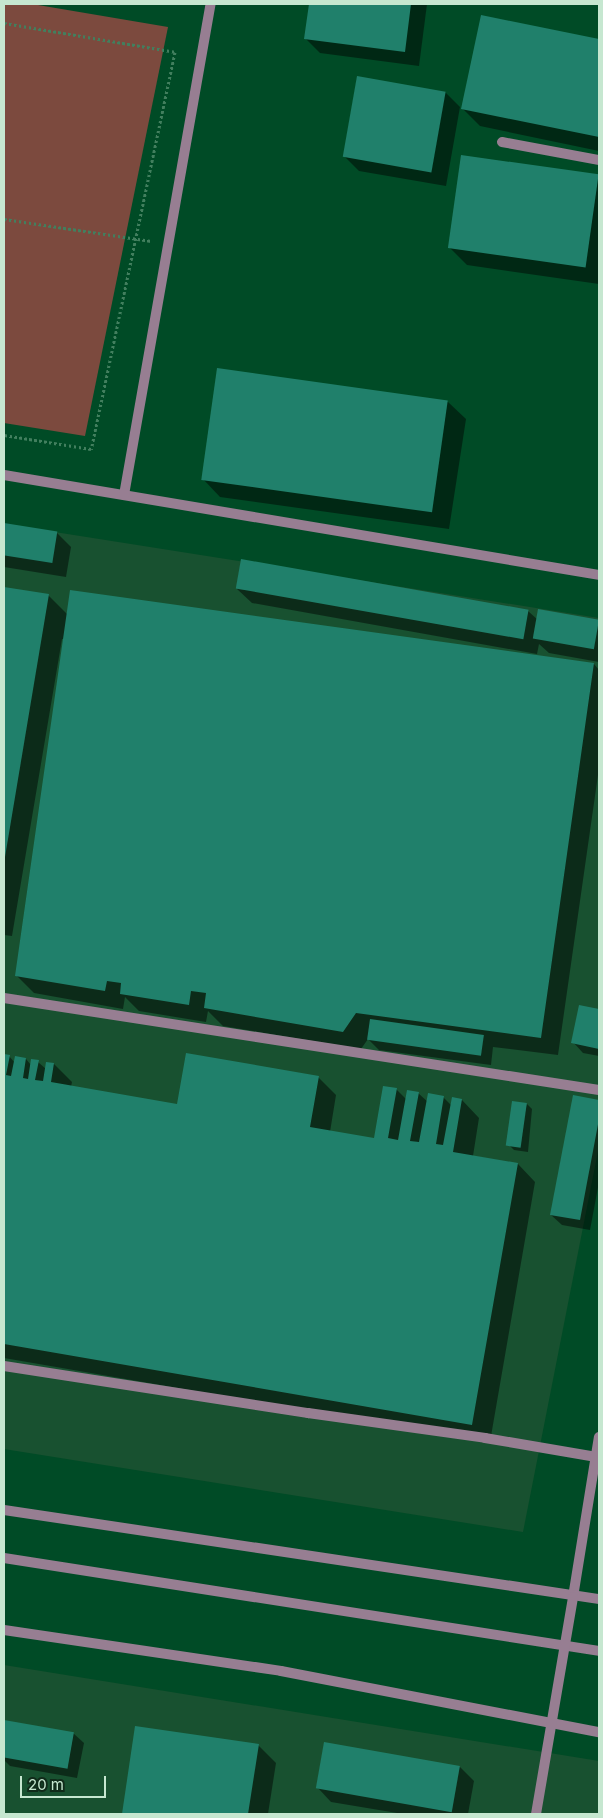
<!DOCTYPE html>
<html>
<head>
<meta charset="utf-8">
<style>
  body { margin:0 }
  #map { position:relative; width:603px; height:1818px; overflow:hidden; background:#004b26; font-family:Inter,sans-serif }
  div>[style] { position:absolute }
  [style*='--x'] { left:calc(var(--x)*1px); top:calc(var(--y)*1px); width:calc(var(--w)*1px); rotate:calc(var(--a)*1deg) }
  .built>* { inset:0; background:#185130 }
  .green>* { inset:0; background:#7c4a3e }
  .shadow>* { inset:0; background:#0007 }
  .building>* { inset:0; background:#20806b; transform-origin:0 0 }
  .path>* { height:3px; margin-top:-1.5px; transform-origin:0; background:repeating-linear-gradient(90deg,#427f5e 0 2.5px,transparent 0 5px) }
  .service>* { height:10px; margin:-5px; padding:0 5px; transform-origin:5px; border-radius:5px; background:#977e92 }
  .minor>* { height:10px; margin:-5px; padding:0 5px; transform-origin:5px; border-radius:5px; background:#977e92 }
  .tertiary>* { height:10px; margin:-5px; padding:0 5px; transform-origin:5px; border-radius:5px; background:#977e92 }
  span { translate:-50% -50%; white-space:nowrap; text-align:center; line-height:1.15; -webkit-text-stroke:5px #102b1a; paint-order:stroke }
  .frame { position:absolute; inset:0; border:5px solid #c6e7d0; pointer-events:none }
  .scale { position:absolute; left:20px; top:1776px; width:86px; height:22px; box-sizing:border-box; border:2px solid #c6e7d0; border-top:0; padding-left:6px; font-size:15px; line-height:18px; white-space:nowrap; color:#c6e7d0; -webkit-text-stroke:4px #102b1a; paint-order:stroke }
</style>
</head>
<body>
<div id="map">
  <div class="built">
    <i style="clip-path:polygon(4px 524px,599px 618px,599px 1146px,523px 1532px,4px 1449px)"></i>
    <i style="clip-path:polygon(4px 1665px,599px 1761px,599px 1814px,4px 1814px)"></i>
  </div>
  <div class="green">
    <i style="clip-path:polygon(4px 4px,32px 4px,168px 27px,85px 436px,4px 423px)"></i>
  </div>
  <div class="shadow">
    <i style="clip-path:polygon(310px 4px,427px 4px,419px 66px,320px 53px,306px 39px)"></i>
    <i style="clip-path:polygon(482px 16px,599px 40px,599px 151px,480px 126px,463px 109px)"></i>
    <i style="clip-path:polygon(445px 92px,460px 107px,446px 186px,359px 171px,344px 156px)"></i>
    <i style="clip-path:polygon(462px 157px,599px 176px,599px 284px,467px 265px,449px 247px)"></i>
    <i style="clip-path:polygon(448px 402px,466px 419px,449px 529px,220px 497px,203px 479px)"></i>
    <i style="clip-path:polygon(4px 524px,56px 532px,71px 547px,66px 577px,4px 567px)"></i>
    <i style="clip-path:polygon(4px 588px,48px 595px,68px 615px,594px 664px,599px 670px,599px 768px,558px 1055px,493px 1047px,491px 1065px,379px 1050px,368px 1039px,361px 1049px,223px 1026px,208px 1011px,206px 1022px,139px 1011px,125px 997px,123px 1009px,34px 993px,17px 976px,64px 639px,62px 639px,12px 936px,4px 935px)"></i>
    <i style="clip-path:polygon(237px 589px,528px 611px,538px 620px,539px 610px,599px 621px,599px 662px,549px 653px,539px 644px,537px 654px,252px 603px)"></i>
    <i style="clip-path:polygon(580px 1006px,599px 1010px,599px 1056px,583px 1053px,573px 1042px)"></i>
    <i style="clip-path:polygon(4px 1056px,9px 1056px,15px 1063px,26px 1059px,31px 1065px,38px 1062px,46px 1069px,54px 1064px,72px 1082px,71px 1087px,178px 1105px,318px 1077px,336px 1095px,330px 1132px,375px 1139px,396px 1089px,407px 1100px,418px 1093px,428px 1102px,443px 1097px,452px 1106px,462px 1100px,479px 1118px,473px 1156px,518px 1164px,535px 1182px,490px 1442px,4px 1358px)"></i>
    <i style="clip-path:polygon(574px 1096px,599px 1101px,599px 1182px,590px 1230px,562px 1225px,551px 1215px)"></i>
    <i style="clip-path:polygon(527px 1104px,532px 1109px,528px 1152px,514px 1150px,509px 1145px)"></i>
    <i style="clip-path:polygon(5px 1721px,73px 1733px,84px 1743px,77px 1778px,10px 1766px,4px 1760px)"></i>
    <i style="clip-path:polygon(136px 1727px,258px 1745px,276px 1763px,268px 1814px,123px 1814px)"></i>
    <i style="clip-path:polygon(459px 1766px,474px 1781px,468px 1814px,403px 1814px,331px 1802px,317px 1787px)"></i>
  </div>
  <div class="building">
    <i style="clip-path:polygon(309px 4px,411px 4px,405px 52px,304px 39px)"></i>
    <i style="clip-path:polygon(481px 15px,599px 39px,599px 137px,461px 109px)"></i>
    <i style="left:357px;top:76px;width:90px;height:82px;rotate:10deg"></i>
    <i style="left:461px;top:155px;width:139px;height:94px;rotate:8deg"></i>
    <i style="left:217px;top:368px;width:233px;height:113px;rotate:8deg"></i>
    <i style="left:4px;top:523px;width:54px;height:32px;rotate:9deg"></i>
    <i style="left:241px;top:559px;width:292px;height:30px;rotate:10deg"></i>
    <i style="clip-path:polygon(4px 587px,49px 594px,5px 857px,4px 857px)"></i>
    <i style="clip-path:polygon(70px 590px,594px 663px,541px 1038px,356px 1013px,343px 1032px,204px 1008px,206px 993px,191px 991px,189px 1005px,120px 994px,121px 983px,107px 981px,105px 991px,15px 976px)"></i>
    <i style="left:538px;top:609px;width:62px;height:30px;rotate:10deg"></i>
    <i style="clip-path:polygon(579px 1005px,599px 1009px,599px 1049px,571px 1043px)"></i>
    <i style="left:370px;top:1019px;width:115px;height:21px;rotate:8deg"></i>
    <i style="clip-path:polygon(186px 1053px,319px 1076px,310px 1127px,374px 1138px,383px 1086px,397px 1088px,388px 1138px,398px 1140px,407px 1090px,419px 1092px,410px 1141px,419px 1142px,428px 1093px,444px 1096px,436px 1144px,443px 1145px,452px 1097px,462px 1099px,453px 1152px,518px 1163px,472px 1425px,4px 1344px,4px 1054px,10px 1055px,6px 1075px,11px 1076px,15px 1056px,26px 1058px,23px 1078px,28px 1079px,31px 1059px,39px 1060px,35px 1080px,43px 1081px,46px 1062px,54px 1063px,51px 1082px,177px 1104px)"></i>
    <i style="clip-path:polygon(573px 1095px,599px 1100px,599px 1119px,580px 1220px,550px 1215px)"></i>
    <i style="left:512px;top:1101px;width:15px;height:45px;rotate:8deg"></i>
    <i style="left:4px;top:1720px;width:71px;height:37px;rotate:10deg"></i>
    <i style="clip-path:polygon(135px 1726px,259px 1744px,248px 1814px,122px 1814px)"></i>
    <i style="left:324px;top:1742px;width:138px;height:47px;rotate:10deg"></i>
  </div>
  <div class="path">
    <i style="--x:4;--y:23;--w:173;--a:9.6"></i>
    <i style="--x:175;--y:52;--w:406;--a:101.9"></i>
    <i style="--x:91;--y:449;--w:88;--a:-170.9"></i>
    <i style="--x:4;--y:219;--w:149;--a:8.5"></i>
  </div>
  <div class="service">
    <i style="--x:4;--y:475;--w:603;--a:9.54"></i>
    <i style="--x:124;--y:495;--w:499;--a:-80"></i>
    <i style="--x:4;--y:998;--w:602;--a:8.79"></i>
    <i style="--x:4;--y:1366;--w:308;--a:8.8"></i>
    <i style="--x:308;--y:1413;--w:179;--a:8"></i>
    <i style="--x:485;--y:1438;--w:113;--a:9.7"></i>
    <i style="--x:573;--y:1597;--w:162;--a:-80.8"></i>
    <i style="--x:4;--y:1630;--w:280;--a:8.4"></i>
    <i style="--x:281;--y:1671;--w:324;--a:10.9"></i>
  </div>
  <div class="minor">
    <i style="--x:502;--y:142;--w:99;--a:10.5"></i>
  </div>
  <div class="tertiary">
    <i style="--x:4;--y:1510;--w:602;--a:8.51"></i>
    <i style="--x:4;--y:1558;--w:602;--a:8.88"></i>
    <i style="--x:536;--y:1814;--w:220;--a:-80.3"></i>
  </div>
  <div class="frame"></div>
  <div class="scale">20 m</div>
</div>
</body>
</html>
